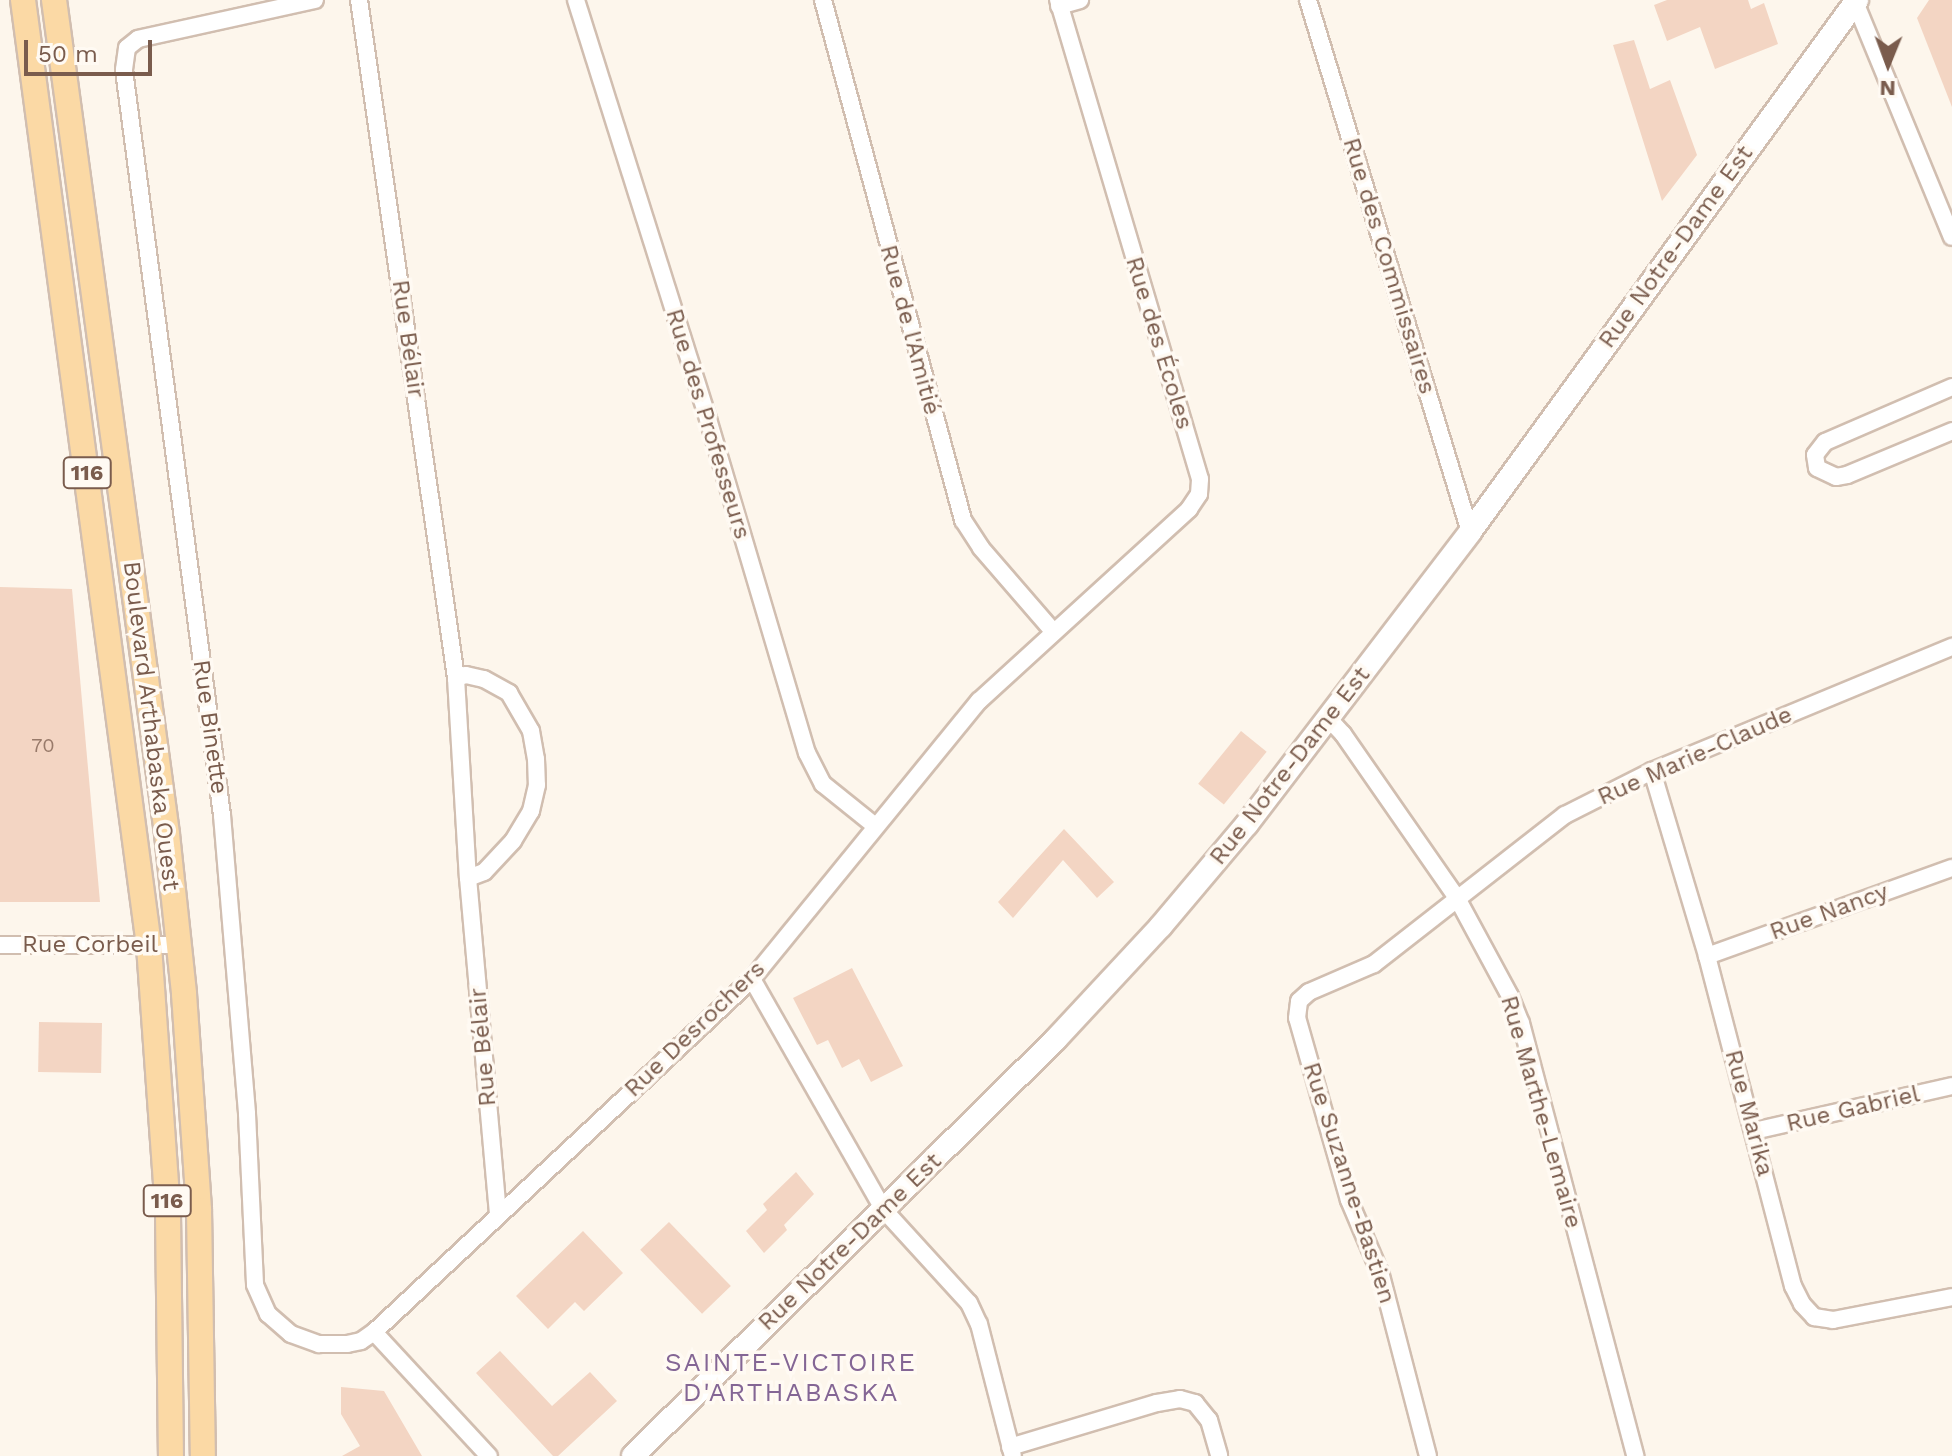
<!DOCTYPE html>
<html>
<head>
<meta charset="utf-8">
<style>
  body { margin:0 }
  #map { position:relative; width:1952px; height:1456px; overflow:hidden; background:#fdf6ec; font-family:"Work Sans",sans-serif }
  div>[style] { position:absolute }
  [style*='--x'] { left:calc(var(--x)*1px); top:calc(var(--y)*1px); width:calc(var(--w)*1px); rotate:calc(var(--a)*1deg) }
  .building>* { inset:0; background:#f3d5c3; transform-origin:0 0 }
  .roads { filter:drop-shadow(2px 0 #d1beb0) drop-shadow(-2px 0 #d1beb0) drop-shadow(0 2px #d1beb0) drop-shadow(0 -2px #d1beb0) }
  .street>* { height:16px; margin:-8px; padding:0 8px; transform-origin:8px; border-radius:8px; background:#fff }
  .secondary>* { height:22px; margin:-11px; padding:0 11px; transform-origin:11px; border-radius:11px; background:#fff }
  .primary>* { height:24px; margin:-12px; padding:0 12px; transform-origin:12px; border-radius:12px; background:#fbd9a5 }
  span { translate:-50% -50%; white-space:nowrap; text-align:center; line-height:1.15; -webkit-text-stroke:7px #fffaf3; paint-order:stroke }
  .number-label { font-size:20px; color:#987a6a }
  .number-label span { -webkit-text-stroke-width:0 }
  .shield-label span { padding:2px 6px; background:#fffaf3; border:2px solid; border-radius:6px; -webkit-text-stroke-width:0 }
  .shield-label { font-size:22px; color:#7a5c4d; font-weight:700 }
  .street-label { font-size:24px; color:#7a5c4d }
  .neighbourhood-label { font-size:26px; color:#846695; letter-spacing:2px }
  .north { position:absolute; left:1848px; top:24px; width:80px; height:80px; -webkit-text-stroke:6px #fffaf3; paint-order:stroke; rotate:181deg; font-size:22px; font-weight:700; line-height:32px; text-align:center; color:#7a5c4d }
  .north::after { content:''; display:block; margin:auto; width:28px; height:36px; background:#7a5c4d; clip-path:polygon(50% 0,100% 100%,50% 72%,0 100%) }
  .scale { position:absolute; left:24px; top:40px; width:128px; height:36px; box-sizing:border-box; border:4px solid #7a5c4d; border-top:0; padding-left:10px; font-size:24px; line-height:28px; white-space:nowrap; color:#7a5c4d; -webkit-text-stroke:6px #fffaf3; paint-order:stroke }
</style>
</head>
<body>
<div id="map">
  <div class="building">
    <i style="clip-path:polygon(1667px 0,1748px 0,1751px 9px,1764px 3px,1778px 44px,1715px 69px,1700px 27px,1667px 41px,1654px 5px)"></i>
    <i style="clip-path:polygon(1929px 0,1952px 0,1952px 107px,1917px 18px)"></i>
    <i style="clip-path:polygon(1634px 40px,1650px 89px,1670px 80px,1697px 155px,1662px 201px,1613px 45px)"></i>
    <i style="clip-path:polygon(0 587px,72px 589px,100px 902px,0 902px)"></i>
    <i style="left:1241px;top:731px;width:33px;height:68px;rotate:39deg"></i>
    <i style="clip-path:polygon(1064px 829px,1114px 882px,1097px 898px,1063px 860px,1013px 918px,998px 902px)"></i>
    <i style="clip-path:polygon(852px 968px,903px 1066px,871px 1082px,859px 1059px,842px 1068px,828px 1040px,817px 1045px,793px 998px)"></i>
    <i style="left:39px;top:1022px;width:63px;height:50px;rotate:1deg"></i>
    <i style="clip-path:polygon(796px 1172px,814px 1194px,784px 1225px,787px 1230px,764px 1253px,746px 1231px,767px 1210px,763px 1204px)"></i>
    <i style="left:669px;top:1222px;width:89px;height:40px;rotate:46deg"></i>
    <i style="clip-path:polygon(583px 1231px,623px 1273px,584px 1311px,575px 1302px,548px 1329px,516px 1296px)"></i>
    <i style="clip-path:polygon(500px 1351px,552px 1406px,590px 1372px,617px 1401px,558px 1456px,553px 1456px,476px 1373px)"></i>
    <i style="clip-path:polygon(341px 1387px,384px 1391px,422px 1456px,342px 1456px,360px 1446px,341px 1414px)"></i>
  </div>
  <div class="roads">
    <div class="street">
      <i style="--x:315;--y:0;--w:181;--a:167.6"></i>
      <i style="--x:138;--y:39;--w:14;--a:141"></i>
      <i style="--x:127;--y:48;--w:22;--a:98"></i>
      <i style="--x:124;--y:70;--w:751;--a:82.51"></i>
      <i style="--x:222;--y:815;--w:300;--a:85.2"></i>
      <i style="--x:247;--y:1114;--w:171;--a:87.3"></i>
      <i style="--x:255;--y:1285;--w:32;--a:66"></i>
      <i style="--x:268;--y:1314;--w:30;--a:41"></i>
      <i style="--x:291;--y:1334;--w:30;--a:20"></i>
      <i style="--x:319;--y:1344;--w:28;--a:0"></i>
      <i style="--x:347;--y:1344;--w:14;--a:-12"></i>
      <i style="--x:361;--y:1341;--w:16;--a:-35"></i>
      <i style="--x:374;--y:1332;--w:517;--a:-43.04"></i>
      <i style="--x:752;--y:979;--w:359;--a:-50.8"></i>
      <i style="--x:979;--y:701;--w:285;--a:-42.4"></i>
      <i style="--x:1189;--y:509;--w:18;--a:-56"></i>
      <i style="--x:1199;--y:494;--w:15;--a:-86"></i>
      <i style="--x:1200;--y:479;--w:500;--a:-106.5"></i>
      <i style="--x:359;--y:0;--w:685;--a:81.86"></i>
      <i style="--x:456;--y:678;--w:200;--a:86.6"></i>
      <i style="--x:468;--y:878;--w:339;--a:84.9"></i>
      <i style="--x:576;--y:0;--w:439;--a:72.5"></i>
      <i style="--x:708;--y:419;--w:348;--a:73.5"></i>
      <i style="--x:807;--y:753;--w:35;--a:63"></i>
      <i style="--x:823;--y:784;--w:65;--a:38.8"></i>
      <i style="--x:823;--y:0;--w:539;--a:74.93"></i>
      <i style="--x:963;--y:520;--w:33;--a:57"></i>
      <i style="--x:981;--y:548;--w:110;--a:49.1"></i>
      <i style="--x:1308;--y:0;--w:556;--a:73.06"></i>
      <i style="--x:1855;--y:2;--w:254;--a:67.6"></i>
      <i style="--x:1059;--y:6;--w:22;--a:-16"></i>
      <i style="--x:1952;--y:387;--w:138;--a:156.6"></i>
      <i style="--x:1825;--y:442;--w:16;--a:128"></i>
      <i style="--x:1815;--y:455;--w:13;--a:81"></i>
      <i style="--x:1817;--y:468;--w:21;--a:25"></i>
      <i style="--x:1836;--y:477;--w:11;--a:-10"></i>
      <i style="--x:1847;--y:475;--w:114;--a:-22.7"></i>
      <i style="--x:456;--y:678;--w:10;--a:-17"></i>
      <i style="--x:466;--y:675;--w:18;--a:13"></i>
      <i style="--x:484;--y:679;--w:29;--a:29"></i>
      <i style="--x:509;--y:693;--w:44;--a:59.9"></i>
      <i style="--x:531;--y:731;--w:28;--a:80"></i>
      <i style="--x:536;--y:759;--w:26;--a:88"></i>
      <i style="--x:537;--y:785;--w:27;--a:103"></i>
      <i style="--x:531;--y:811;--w:35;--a:121"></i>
      <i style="--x:513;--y:841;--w:42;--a:133.1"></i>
      <i style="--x:484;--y:872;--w:17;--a:159"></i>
      <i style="--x:1329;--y:719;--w:21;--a:47"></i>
      <i style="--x:1343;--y:734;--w:200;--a:55.2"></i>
      <i style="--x:1457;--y:898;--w:111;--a:61.6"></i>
      <i style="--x:1510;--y:996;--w:29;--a:68"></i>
      <i style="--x:1521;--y:1023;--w:448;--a:75.2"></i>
      <i style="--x:1652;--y:771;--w:193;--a:73.4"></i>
      <i style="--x:1707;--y:956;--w:341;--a:75.4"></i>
      <i style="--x:1793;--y:1286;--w:20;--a:63"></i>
      <i style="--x:1802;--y:1304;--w:18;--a:47"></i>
      <i style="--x:1814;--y:1317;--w:19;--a:9"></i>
      <i style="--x:1833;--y:1320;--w:121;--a:-10.9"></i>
      <i style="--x:0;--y:945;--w:179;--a:0"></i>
      <i style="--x:1707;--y:956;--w:260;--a:-19.8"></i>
      <i style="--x:752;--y:979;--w:266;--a:60.3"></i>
      <i style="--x:884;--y:1210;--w:126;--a:47.6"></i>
      <i style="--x:969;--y:1303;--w:23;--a:65"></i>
      <i style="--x:979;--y:1324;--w:136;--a:75.6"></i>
      <i style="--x:1754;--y:1131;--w:203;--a:-12.8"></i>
      <i style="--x:374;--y:1332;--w:169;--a:47.2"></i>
      <i style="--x:1010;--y:1447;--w:153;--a:-16.7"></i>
      <i style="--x:1157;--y:1403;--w:23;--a:-10"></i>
      <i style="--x:1180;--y:1399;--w:16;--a:15"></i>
      <i style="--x:1195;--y:1403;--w:22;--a:51"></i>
      <i style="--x:1209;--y:1420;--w:37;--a:74"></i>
      <i style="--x:1428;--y:1456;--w:187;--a:-104.6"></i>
      <i style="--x:1381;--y:1275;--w:82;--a:-113.1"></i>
      <i style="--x:1349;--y:1200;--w:189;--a:-105.9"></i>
      <i style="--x:1297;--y:1018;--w:17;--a:-83"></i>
      <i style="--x:1299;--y:1001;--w:13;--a:-42"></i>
      <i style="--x:1309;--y:992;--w:71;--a:-23.3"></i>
      <i style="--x:1374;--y:964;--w:242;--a:-38"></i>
      <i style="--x:1565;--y:815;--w:97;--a:-26.8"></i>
      <i style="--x:1652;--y:771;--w:325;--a:-22.5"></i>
    </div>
    <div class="secondary">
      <i style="--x:633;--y:1456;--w:594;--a:-44.59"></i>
      <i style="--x:1056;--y:1039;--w:154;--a:-47.1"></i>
      <i style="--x:1161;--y:926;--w:133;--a:-49.9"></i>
      <i style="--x:1247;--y:824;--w:367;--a:-52.6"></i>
      <i style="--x:1470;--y:532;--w:658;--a:-53.97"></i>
    </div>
    <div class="primary">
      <i style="--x:23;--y:0;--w:954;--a:82.41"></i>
      <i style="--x:149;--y:946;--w:269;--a:85.9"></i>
      <i style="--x:168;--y:1214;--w:242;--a:89.3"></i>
      <i style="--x:54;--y:0;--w:842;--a:82.28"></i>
      <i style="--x:167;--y:834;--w:161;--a:83.9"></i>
      <i style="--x:184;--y:994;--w:217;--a:86"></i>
      <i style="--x:199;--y:1210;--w:246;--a:89.1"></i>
    </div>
  </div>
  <div class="number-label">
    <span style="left:43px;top:745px">70</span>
  </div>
  <div class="shield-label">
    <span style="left:87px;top:473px">116</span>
    <span style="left:167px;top:1201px">116</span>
  </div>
  <div class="street-label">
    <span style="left:1676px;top:247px;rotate:-54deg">Rue Notre-Dame Est</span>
    <span style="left:1389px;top:266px;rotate:73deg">Rue des Commissaires</span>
    <span style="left:910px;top:330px;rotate:75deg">Rue de l'Amitié</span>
    <span style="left:408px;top:339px;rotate:82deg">Rue Bélair</span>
    <span style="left:1159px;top:343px;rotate:73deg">Rue des Écoles</span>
    <span style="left:708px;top:424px;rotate:73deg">Rue des Professeurs</span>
    <span style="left:151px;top:726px;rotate:83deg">Boulevard Arthabaska Ouest</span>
    <span style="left:210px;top:727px;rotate:82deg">Rue Binette</span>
    <span style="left:1695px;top:756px;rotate:-24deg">Rue Marie-Claude</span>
    <span style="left:1290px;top:766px;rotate:-52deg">Rue Notre-Dame Est</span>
    <span style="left:1829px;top:912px;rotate:-20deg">Rue Nancy</span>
    <span style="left:90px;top:945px">Rue Corbeil</span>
    <span style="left:695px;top:1029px;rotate:-44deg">Rue Desrochers</span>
    <span style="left:483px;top:1047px;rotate:-95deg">Rue Bélair</span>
    <span style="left:1853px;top:1109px;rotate:-13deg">Rue Gabriel</span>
    <span style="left:1541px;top:1112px;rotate:74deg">Rue Marthe-Lemaire</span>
    <span style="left:1749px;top:1113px;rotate:75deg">Rue Marika</span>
    <span style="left:1349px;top:1183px;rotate:72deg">Rue Suzanne-Bastien</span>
    <span style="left:850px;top:1242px;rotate:-44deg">Rue Notre-Dame Est</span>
  </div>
  <div class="neighbourhood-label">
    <span style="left:791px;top:1378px">SAINTE-VICTOIRE<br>D'ARTHABASKA</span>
  </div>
  <div class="north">N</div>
  <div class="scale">50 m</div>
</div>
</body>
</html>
